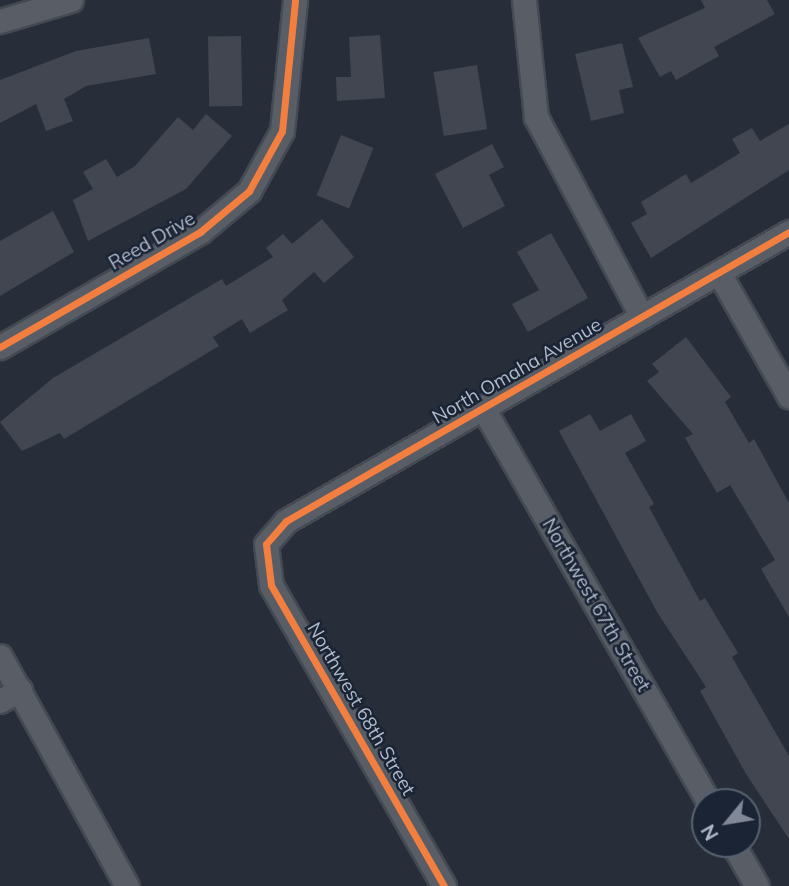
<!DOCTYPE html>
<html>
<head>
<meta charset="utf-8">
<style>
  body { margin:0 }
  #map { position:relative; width:789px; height:886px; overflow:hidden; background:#282e39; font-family:Mulish,sans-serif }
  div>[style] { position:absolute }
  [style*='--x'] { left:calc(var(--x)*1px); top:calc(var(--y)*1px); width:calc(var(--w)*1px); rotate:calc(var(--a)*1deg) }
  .building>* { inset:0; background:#414650; transform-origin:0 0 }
  .roads { filter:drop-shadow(2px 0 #444952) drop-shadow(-2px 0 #444952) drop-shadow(0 2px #444952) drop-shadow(0 -2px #444952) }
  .minor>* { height:23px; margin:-11.5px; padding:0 11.5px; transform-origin:11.5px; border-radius:11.5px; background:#585d66 }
  .cycleway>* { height:7px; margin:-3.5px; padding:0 3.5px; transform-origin:3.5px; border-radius:3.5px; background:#f27e40 }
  span { translate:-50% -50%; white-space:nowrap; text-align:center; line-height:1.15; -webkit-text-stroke:5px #1a2434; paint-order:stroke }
  .street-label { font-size:19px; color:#b1bacb }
  .north { position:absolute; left:691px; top:788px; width:70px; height:70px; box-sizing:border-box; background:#1a2434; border:2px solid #566070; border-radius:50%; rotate:240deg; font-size:19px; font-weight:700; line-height:28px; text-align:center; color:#b1bacb }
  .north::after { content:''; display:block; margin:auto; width:24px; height:32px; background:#818998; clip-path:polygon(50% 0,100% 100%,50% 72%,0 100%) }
</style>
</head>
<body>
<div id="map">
  <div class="building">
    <i style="clip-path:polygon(701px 0,767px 0,775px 14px,714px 47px,719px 56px,676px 80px,671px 71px,660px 77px,638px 38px,705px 8px)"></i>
    <i style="clip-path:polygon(380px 35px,385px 98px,337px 101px,336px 77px,351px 77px,349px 37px)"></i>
    <i style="left:241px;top:36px;width:70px;height:33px;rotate:89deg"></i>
    <i style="clip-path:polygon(149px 38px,156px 74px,86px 86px,64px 99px,73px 121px,46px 131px,36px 104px,0 123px,0 80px,76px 51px)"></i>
    <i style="clip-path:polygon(622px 43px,633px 87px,619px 90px,624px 113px,591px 121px,575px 54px)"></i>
    <i style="left:477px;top:65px;width:65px;height:44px;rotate:81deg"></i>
    <i style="clip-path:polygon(206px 114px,232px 136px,186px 189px,88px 241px,73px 200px,93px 189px,83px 172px,106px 159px,117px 177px,135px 166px,178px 117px,193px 130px)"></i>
    <i style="clip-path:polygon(789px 124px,789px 170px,651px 258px,631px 223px,647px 214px,641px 202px,686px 174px,691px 183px,740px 153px,732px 139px,752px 128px,760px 141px)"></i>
    <i style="left:341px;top:135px;width:35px;height:65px;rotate:22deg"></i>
    <i style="clip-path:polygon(492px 144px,504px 167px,489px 175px,505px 206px,463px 228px,435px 174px)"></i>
    <i style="clip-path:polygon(53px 211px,74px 252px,0 296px,0 241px)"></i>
    <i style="clip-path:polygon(322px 219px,354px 257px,324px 283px,314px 272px,282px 300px,288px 310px,250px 333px,242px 319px,213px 337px,219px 346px,64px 439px,60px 433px,22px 451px,0 422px,53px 378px,222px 279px,226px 286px,273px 257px,266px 248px,283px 234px,292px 244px)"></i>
    <i style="clip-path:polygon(551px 233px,588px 298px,528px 332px,512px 304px,539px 290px,517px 252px)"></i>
    <i style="clip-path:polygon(686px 337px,731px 397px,725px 402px,749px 443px,754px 439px,789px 503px,789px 617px,761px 569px,775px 560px,730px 485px,717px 493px,685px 438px,693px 434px,647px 381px,659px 372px,652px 364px)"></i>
    <i style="clip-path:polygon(590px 414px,600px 431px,631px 414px,646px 441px,625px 453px,654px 504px,649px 507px,700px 601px,705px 598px,738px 653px,732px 657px,789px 756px,789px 839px,746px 774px,700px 691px,706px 687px,657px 612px,559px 431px)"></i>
  </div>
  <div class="roads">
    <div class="minor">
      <i style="--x:524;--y:1;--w:117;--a:84.1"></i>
      <i style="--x:536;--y:117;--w:226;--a:62.1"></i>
      <i style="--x:0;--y:21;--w:74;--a:-16.5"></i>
      <i style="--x:719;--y:273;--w:142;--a:60.4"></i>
      <i style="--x:0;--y:347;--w:231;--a:-29.9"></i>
      <i style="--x:200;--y:232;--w:64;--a:-39.9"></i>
      <i style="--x:249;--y:191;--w:68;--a:-61.2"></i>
      <i style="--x:282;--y:131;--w:132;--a:-84.3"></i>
      <i style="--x:483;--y:408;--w:454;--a:60.2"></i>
      <i style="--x:0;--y:656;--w:263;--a:61.1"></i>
      <i style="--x:0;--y:701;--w:23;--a:-29"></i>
      <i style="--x:733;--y:844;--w:48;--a:60.3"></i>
      <i style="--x:444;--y:886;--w:347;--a:-119.9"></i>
      <i style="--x:271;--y:585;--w:41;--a:-97"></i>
      <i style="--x:266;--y:544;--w:30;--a:-49"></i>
      <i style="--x:286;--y:521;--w:580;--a:-29.88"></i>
    </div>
  </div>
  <div class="cycleway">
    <i style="--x:0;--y:347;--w:231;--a:-29.9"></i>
    <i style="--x:200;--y:232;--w:64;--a:-39.9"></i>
    <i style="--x:249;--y:191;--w:68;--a:-61.2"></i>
    <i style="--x:282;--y:131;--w:132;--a:-84.3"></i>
    <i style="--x:444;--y:886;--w:347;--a:-119.9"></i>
    <i style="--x:271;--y:585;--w:41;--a:-97"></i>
    <i style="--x:266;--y:544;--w:30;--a:-49"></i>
    <i style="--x:286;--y:521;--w:580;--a:-29.88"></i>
  </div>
  <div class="street-label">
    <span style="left:152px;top:241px;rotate:-30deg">Reed Drive</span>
    <span style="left:517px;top:371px;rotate:-30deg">North Omaha Avenue</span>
    <span style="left:596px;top:605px;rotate:60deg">Northwest 67th Street</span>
    <span style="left:361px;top:709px;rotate:60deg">Northwest 68th Street</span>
  </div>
  <div class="north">N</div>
</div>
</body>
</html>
